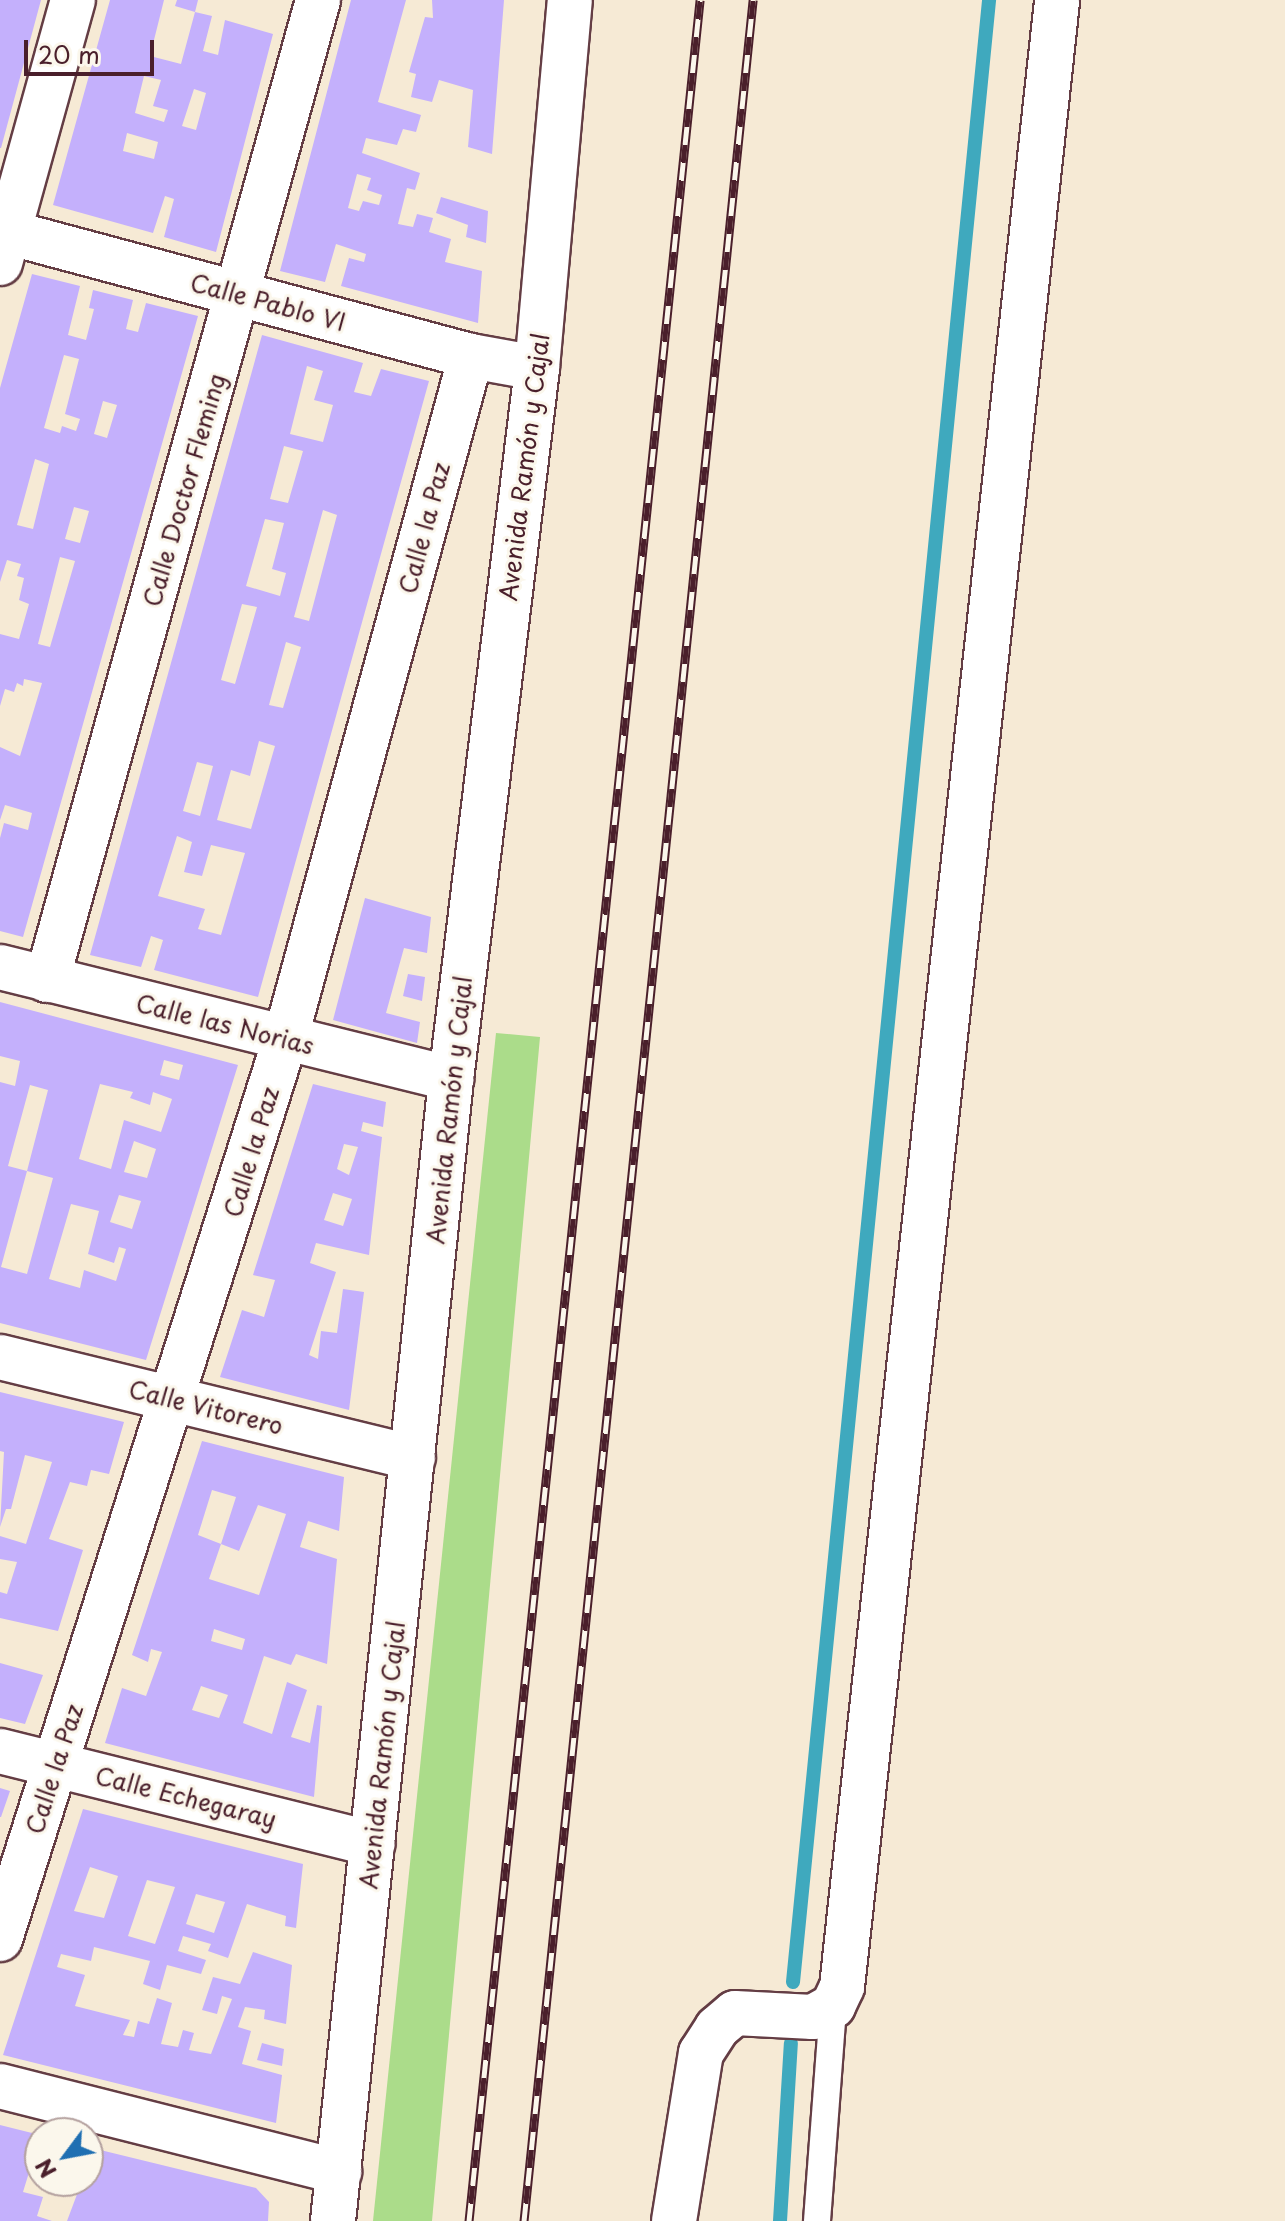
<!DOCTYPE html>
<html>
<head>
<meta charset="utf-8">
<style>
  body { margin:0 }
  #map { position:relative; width:1285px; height:2221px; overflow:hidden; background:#f6ead5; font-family:"Playpen Sans",sans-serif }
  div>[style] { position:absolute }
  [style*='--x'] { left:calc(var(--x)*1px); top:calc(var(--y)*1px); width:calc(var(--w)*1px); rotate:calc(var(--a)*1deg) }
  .green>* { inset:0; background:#abdc8a }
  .stream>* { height:14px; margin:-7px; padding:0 7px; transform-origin:7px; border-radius:7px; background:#3fa9be }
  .building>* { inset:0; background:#c4b0fc }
  .roads { filter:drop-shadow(2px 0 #643d44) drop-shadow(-2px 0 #643d44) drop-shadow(0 2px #643d44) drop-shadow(0 -2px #643d44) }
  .service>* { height:26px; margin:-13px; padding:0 13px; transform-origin:13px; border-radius:13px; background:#fff }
  .minor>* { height:44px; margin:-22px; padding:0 22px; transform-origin:22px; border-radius:22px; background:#fff }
  .rail>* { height:9px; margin-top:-4.5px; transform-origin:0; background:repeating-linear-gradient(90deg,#fbf7ec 0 18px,#4a1f2b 0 36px); box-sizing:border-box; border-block:2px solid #4a1f2b }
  span { translate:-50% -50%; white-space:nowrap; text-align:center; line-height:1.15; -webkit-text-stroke:6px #fbf7ec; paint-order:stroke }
  .street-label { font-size:24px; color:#4a1f2b }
  .north { position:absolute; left:24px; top:2117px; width:80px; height:80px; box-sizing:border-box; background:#fbf7ec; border:2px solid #b4a19f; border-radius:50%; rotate:238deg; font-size:22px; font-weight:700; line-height:32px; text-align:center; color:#4a1f2b }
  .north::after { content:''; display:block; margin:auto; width:28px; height:36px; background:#1f6fb2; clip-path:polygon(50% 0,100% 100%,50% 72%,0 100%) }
  .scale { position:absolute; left:24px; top:40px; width:130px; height:36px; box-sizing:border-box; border:4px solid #4a1f2b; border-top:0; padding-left:10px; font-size:24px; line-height:28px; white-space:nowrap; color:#4a1f2b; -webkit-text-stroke:6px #fbf7ec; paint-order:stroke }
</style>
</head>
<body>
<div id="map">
  <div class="green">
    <i style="clip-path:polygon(496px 1033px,540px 1037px,432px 2221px,373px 2221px)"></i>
  </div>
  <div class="stream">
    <i style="--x:793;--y:1982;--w:1992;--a:-84.35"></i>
    <i style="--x:780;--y:2221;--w:178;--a:-86.5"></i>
  </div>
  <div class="building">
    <i style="clip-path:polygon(0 0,41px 0,1px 148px,0 148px)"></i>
    <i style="clip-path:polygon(evenodd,110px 0,164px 0,150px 56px,181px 64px,195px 12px,212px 16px,203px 51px,218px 55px,225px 20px,273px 34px,216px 252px,164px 237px,174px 199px,165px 196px,153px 233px,53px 205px,110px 0,144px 76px,161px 80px,153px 106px,168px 110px,164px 122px,135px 113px,144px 76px,110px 0,194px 89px,206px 93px,196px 130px,182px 126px,194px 89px,110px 0,127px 133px,158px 142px,154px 159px,123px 151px,127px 133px)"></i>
    <i style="clip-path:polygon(177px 0,198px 0,195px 12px,175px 6px)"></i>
    <i style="clip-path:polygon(evenodd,351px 0,406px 0,378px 102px,421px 115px,416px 132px,403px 129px,397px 145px,366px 138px,362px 153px,420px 173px,415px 190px,407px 188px,398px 224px,413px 227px,417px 214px,433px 218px,429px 232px,451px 239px,445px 262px,482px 271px,478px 323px,341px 286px,349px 258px,364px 262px,366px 254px,336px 244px,325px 282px,280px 271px,351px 0,357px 174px,371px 178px,367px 190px,382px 195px,379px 205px,363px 201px,359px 211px,348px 208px,357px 174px)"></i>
    <i style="clip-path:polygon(432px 0,504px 0,492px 154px,468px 147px,473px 90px,439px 80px,432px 102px,411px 97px,416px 74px,409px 72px,425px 17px,433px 18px)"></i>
    <i style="clip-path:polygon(441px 197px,488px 211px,486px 243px,466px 237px,468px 225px,436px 213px)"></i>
    <i style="clip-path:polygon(evenodd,32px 274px,80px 286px,68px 335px,86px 340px,94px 309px,89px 308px,93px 290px,133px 300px,126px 329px,138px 332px,146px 303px,198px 316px,23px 937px,0 931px,0 838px,4px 823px,28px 830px,32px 813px,5px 805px,0 820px,0 747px,20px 756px,42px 683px,24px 679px,23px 686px,17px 683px,14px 692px,5px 689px,0 706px,0 634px,19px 639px,29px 604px,19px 600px,24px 578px,17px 576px,21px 564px,7px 560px,0 582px,0 388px,32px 274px,64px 355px,79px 359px,65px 414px,80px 419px,76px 431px,62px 426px,60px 433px,44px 428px,64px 355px,32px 274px,103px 401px,117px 405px,107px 438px,94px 434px,103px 401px,32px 274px,35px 459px,49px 464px,33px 529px,17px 525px,35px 459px,32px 274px,74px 507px,89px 511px,80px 543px,65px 539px,74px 507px,32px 274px,60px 557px,75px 561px,50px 647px,38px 644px,60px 557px)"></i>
    <i style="clip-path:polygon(evenodd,262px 335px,363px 363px,354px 392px,371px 396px,381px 369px,429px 381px,258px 997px,154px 970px,163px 940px,151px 936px,141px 967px,90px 955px,262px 335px,307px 366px,323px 371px,314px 400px,333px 405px,323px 442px,290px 434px,307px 366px,262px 335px,284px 446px,303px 451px,288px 503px,270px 499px,284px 446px,262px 335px,323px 510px,337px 515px,309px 621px,294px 617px,323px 510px,262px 335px,265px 519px,284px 523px,272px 569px,286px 573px,280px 596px,246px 586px,265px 519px,262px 335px,242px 604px,257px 607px,235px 684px,221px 680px,242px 604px,262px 335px,286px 642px,301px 647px,283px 708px,269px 705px,286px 642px,262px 335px,259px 741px,275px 746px,251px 829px,217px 820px,231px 770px,250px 776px,259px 741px,262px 335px,197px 762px,213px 766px,200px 816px,183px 811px,197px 762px,262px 335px,177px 836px,192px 842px,184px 872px,202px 876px,211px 845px,245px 853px,221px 935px,198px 929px,205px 909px,158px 896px,177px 836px)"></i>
    <i style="clip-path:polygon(365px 898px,431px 917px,427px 953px,404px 948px,386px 1013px,420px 1022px,417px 1043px,333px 1020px)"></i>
    <i style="clip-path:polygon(408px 974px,425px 977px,422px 1001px,403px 996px)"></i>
    <i style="clip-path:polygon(evenodd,0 1002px,238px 1065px,146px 1360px,0 1323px,0 1082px,15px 1086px,20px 1061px,0 1056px,0 1002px,164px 1060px,183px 1065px,179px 1080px,160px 1075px,164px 1060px,0 1002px,100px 1084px,133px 1092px,130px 1098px,150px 1105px,153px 1092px,172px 1099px,161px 1132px,124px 1120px,111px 1169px,79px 1159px,100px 1084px,0 1002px,30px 1085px,48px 1090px,27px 1171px,53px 1178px,27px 1274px,1px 1267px,27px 1171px,8px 1166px,30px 1085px,0 1002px,134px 1141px,156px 1149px,147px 1178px,124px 1172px,134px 1141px,0 1002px,119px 1195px,141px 1201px,132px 1229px,110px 1222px,119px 1195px,0 1002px,71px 1204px,99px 1211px,88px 1254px,114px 1263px,119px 1247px,126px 1249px,116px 1281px,84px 1270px,80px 1288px,49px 1279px,71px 1204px)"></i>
    <i style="clip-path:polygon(evenodd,313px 1084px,386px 1102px,383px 1127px,363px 1122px,361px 1131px,382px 1137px,369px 1255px,316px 1243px,310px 1263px,336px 1272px,309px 1355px,318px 1359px,321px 1331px,337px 1333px,343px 1289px,364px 1292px,349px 1410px,220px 1377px,242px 1310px,264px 1317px,275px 1280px,253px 1275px,313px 1084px,344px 1144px,358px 1147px,349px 1175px,337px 1169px,344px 1144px,313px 1084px,333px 1193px,352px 1199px,343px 1226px,324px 1220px,333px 1193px)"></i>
    <i style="clip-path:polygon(0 1392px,124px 1422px,109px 1474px,91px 1470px,87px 1486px,70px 1482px,49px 1539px,83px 1550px,58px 1631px,0 1618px,0 1592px,7px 1594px,17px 1562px,0 1559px,0 1536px,26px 1544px,52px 1462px,25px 1455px,11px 1509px,6px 1509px,0 1527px,4px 1452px,0 1451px)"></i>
    <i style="clip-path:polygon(evenodd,202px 1441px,344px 1477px,339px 1531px,308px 1521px,300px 1547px,337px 1559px,327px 1664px,296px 1654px,291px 1665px,264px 1656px,243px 1723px,272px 1734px,287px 1682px,307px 1690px,291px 1737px,310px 1743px,317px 1705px,322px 1706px,314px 1797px,105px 1743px,122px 1688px,146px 1696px,162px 1652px,151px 1649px,148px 1662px,132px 1655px,202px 1441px,212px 1490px,236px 1497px,221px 1544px,239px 1551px,258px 1505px,286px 1514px,259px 1595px,209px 1579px,221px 1544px,198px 1535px,212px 1490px,202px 1441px,214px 1629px,245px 1639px,242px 1650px,211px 1641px,214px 1629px,202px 1441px,201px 1686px,228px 1695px,219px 1718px,192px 1710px,201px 1686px)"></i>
    <i style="clip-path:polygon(0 1663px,43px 1675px,25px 1724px,0 1718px)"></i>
    <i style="clip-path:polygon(0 1788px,10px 1791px,1px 1817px,0 1817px)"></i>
    <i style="clip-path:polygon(evenodd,83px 1809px,303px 1864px,296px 1928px,285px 1926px,286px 1916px,247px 1904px,228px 1958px,208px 1951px,211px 1944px,183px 1936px,178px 1951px,206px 1960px,201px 1974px,167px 1965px,160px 1990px,143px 1984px,150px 1961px,94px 1947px,91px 1961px,61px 1954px,57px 1967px,85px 1975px,75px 2006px,130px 2020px,123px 2035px,134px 2037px,138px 2021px,149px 2024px,157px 1998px,172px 2003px,161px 2044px,178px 2047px,183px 2030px,194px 2033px,189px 2050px,211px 2054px,232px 1999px,222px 1996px,217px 2014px,202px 2010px,213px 1977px,240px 1984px,253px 1952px,292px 1965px,286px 2024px,264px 2019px,265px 2010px,245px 2007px,238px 2027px,251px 2031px,242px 2064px,282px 2075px,276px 2123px,3px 2055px,83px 1809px,90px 1867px,118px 1876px,104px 1918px,74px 1911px,90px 1867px,83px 1809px,147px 1880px,175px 1887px,155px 1944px,128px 1936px,147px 1880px,83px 1809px,196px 1894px,225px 1902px,214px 1933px,186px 1924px,196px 1894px)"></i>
    <i style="clip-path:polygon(262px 2043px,284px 2049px,282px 2066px,257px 2060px)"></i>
    <i style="clip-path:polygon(0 2125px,40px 2135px,40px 2169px,31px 2166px,23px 2192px,43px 2197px,37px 2216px,52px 2221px,0 2221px)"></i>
    <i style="clip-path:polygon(88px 2147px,256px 2188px,269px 2202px,268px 2221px,67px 2221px,82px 2181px,88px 2181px)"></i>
  </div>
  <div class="roads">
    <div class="service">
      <i style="--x:817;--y:2221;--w:216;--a:-85.7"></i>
    </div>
    <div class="minor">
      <i style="--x:0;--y:230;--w:488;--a:15"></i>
      <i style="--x:471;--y:356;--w:67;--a:10.3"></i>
      <i style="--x:0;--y:263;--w:273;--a:-74.5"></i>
      <i style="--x:0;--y:967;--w:465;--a:13.9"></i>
      <i style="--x:47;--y:980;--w:1017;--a:-74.54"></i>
      <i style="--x:0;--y:1357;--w:425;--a:13.7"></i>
      <i style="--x:0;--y:1751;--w:384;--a:14"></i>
      <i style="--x:0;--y:1939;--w:943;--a:-72.41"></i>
      <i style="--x:285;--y:1040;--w:709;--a:-74.79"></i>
      <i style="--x:0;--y:2086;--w:350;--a:14.2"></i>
      <i style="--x:333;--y:2221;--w:1148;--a:-84.1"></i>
      <i style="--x:451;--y:1079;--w:716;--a:-83.1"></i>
      <i style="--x:537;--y:368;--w:369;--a:-84.9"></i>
      <i style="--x:674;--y:2221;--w:170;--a:-80.9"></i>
      <i style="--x:701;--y:2053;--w:30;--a:-57"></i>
      <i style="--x:717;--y:2028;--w:23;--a:-40"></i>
      <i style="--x:735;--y:2013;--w:78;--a:2.9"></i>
      <i style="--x:813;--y:2017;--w:23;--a:-29"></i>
      <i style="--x:833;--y:2006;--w:21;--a:-65"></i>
      <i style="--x:842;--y:1987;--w:1999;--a:-83.82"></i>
    </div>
  </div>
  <div class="rail">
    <i style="--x:469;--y:2221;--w:2233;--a:-84.06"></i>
    <i style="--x:524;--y:2221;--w:2233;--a:-84.11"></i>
  </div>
  <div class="street-label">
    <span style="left:268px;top:302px;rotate:15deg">Calle Pablo VI</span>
    <span style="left:524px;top:467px;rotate:-83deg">Avenida Ramón y Cajal</span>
    <span style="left:184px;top:490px;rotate:-74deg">Calle Doctor Fleming</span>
    <span style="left:424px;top:528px;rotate:-75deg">Calle la Paz</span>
    <span style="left:225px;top:1024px;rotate:14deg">Calle las Norias</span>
    <span style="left:449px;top:1110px;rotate:-84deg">Avenida Ramón y Cajal</span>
    <span style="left:251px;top:1152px;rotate:-73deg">Calle la Paz</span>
    <span style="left:206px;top:1407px;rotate:14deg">Calle Vitorero</span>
    <span style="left:382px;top:1755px;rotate:-84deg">Avenida Ramón y Cajal</span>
    <span style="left:54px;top:1769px;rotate:-72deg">Calle la Paz</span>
    <span style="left:186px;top:1797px;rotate:14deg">Calle Echegaray</span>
  </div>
  <div class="north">N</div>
  <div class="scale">20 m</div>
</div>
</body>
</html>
